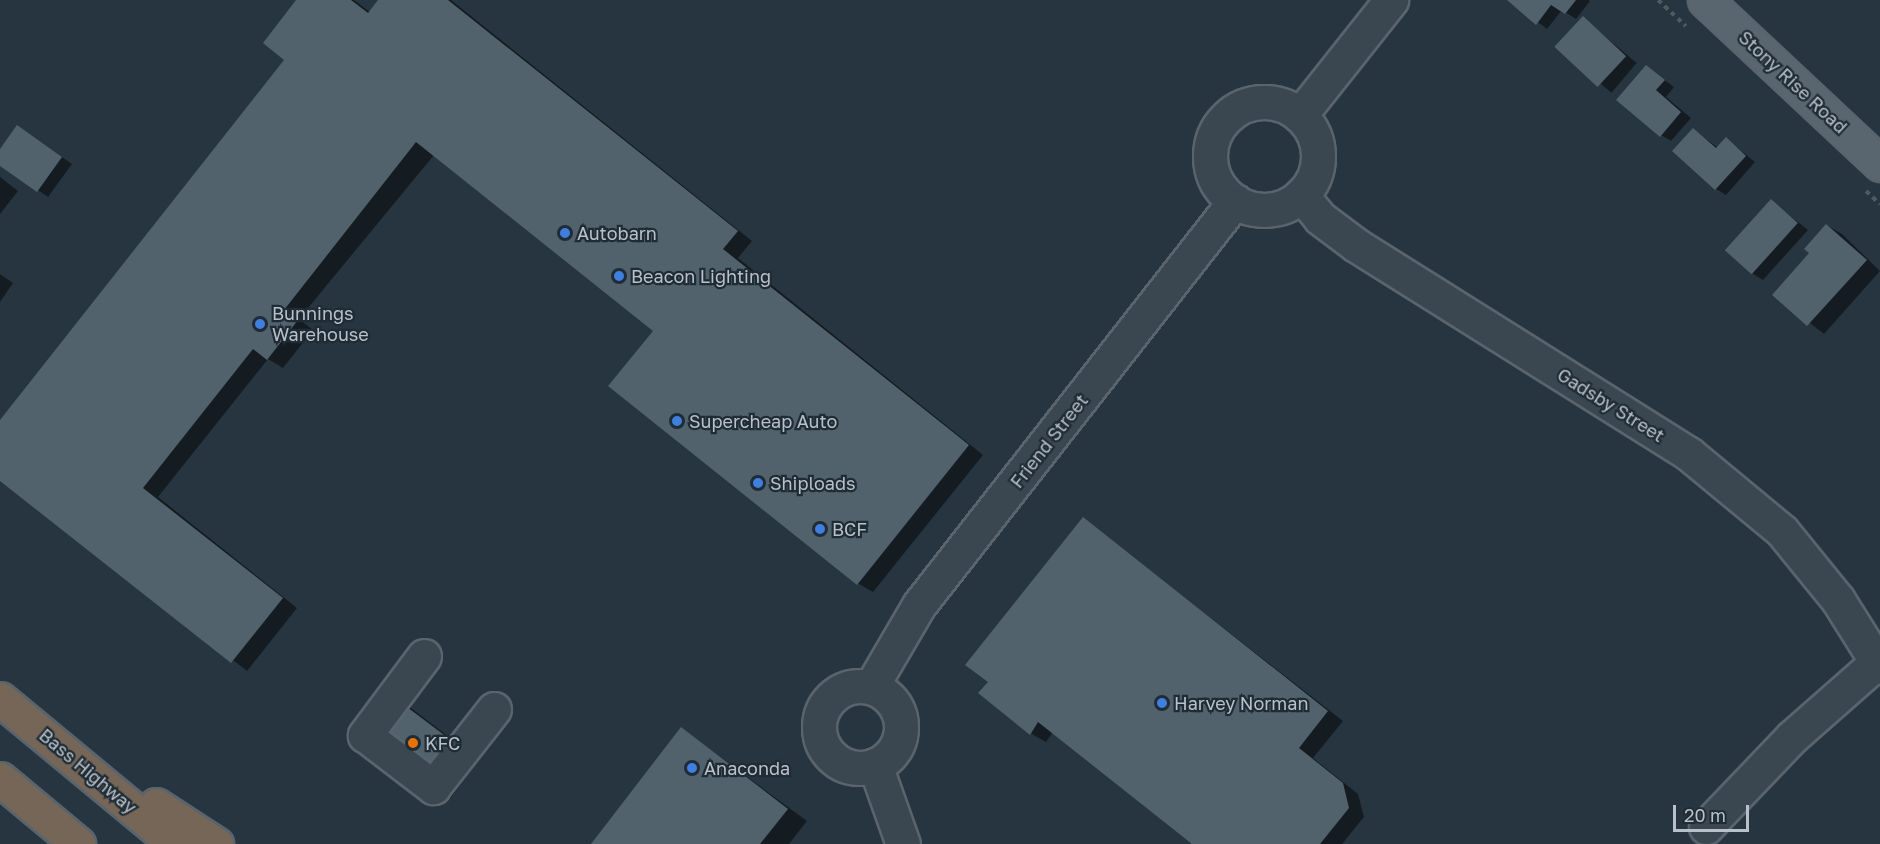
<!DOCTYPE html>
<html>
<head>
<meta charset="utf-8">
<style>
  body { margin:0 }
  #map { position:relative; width:1880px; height:844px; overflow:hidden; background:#273540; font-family:"Golos Text",sans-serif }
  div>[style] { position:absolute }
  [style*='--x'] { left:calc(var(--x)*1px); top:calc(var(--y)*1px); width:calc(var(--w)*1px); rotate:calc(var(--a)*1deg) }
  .shadow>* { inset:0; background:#0007; transform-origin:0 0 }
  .building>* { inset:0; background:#52626d; transform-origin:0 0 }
  .path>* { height:4px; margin-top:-2px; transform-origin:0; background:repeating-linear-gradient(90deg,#495f5f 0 4.5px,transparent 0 9px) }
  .roads { filter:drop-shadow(2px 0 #59646d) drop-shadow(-2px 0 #59646d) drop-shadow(0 2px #59646d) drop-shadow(0 -2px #59646d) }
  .minor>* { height:33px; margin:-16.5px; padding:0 16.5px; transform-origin:16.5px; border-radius:16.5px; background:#3b4750 }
  .minor>.ring { margin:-16.5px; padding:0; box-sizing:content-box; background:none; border:33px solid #3b4750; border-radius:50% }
  .major>* { height:33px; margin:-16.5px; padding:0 16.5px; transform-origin:16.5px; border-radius:16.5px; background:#596670 }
  .highway>* { height:33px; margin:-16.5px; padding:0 16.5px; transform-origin:16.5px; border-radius:16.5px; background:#766658 }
  .dots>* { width:16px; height:16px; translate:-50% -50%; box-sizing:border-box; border:3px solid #202c35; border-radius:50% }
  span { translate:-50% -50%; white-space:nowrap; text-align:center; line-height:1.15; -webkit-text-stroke:4.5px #202c35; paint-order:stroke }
  .street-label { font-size:18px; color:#b8c1ca }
  .poi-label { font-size:18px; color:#b8c1ca }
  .left { translate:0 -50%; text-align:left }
  .scale { position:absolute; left:1673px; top:805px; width:76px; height:27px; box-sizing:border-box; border:3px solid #b8c1ca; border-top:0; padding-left:8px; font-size:18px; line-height:21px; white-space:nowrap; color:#b8c1ca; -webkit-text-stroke:4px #202c35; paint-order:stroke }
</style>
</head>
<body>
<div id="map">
  <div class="shadow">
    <i style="clip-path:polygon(298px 0,354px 0,370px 12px,380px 0,451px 0,752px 241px,738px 258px,983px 455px,873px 592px,857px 583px,656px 331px,434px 155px,299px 319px,313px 330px,283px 368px,268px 359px,158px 497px,297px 608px,247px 671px,0 479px,0 422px,286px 60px)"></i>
    <i style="clip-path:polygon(1509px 0,1588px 0,1590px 1px,1576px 19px,1562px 10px,1547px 29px)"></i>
    <i style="left:1583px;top:18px;width:70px;height:39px;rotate:40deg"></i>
    <i style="clip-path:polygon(1647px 67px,1674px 87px,1666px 97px,1691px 118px,1671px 141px,1661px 135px)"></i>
    <i style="clip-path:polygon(1693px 129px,1718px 148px,1726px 139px,1755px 162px,1726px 195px,1716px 189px)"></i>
    <i style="clip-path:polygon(28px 133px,72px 164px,48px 197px,0 164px,0 152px)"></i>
    <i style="clip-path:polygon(0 177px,18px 191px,0 214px)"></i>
    <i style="clip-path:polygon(1771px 201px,1808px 230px,1763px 280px,1753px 274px)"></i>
    <i style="clip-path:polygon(1826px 225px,1842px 234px,1880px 271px,1824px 334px,1774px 295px,1811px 253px)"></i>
    <i style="clip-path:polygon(0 274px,13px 283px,0 302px)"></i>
    <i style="clip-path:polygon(1083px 519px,1343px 721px,1313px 758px,1358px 794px,1364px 817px,1342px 844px,1195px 844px,1053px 732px,1046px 742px,1030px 733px,990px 682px)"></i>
    <i style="clip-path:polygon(407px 705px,479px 760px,450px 799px,363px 735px)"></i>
    <i style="clip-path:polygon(682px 729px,807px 821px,789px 844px,592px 844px)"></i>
  </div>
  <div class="building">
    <i style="clip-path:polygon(296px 0,351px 0,368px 13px,378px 0,448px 0,738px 231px,723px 249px,969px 445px,857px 585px,608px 386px,653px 331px,416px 142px,284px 310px,298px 320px,267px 360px,253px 349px,143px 488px,283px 598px,231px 663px,0 481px,0 420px,284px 60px,263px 43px)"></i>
    <i style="clip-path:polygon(1507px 0,1576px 0,1565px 14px,1551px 5px,1536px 25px)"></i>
    <i style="left:1583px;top:16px;width:59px;height:42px;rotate:43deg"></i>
    <i style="clip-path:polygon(1646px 65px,1665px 80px,1656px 90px,1681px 112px,1660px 137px,1616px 100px)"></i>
    <i style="clip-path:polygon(17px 125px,62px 157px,37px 192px,0 166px,0 149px)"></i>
    <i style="clip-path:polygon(1693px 128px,1716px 148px,1726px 137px,1746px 156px,1715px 190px,1672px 151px)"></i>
    <i style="left:1771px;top:199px;width:36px;height:69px;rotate:42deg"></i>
    <i style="clip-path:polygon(1826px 224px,1867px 260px,1807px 326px,1772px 295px,1809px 253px,1804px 249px)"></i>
    <i style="clip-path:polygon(1083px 517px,1328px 711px,1299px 748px,1343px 783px,1349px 808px,1320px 844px,1192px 844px,1038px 722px,1030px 735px,978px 693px,988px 682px,965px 665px)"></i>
    <i style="left:391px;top:695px;width:92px;height:51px;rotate:37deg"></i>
    <i style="clip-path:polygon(681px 727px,788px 809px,760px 844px,591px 844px)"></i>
  </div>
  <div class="path">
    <i style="--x:1658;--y:0;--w:38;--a:43"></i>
    <i style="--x:1866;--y:191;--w:19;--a:43"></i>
  </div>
  <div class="roads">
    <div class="minor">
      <i class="ring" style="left:1210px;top:102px;width:75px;height:75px"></i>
      <i style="--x:1300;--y:115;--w:147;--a:-51.6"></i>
      <i style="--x:1301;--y:195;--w:30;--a:50"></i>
      <i style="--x:1320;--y:218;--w:45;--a:36.9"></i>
      <i style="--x:1356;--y:245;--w:393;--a:32.1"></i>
      <i style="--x:1689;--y:454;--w:121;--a:39.6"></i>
      <i style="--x:1782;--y:531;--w:89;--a:50.9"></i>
      <i style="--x:1838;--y:600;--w:79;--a:57.9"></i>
      <i style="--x:424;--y:656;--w:99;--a:126.8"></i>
      <i style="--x:365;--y:735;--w:86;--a:37.4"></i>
      <i style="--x:433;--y:787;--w:99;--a:-52"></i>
      <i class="ring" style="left:819px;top:686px;width:49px;height:49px"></i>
      <i style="--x:871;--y:687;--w:95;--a:-59.7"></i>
      <i style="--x:919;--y:605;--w:513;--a:-51.97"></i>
      <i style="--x:875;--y:765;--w:84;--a:70.5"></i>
      <i style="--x:1706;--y:827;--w:124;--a:-46.3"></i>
      <i style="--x:1792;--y:737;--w:112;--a:-41.4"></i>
    </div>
    <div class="major">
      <i style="--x:1705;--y:0;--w:240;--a:43.1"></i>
    </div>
    <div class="highway">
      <i style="--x:0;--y:699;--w:227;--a:39.6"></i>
      <i style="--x:0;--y:779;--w:102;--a:39.8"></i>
      <i style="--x:156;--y:805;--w:72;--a:33"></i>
    </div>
  </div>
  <div class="dots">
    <i style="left:565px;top:233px;background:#3f7fe0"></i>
    <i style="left:619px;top:276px;background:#3f7fe0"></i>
    <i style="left:260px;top:324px;background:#3f7fe0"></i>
    <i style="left:677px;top:421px;background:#3f7fe0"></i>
    <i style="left:758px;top:483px;background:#3f7fe0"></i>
    <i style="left:820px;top:529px;background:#3f7fe0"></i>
    <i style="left:1162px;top:703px;background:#3f7fe0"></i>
    <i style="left:413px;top:743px;background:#e8710a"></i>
    <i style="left:692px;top:768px;background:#3f7fe0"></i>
  </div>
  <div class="street-label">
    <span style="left:1793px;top:82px;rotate:43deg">Stony Rise Road</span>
    <span style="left:1611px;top:405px;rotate:32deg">Gadsby Street</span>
    <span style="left:1049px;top:441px;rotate:-52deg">Friend Street</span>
    <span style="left:88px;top:771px;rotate:40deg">Bass Highway</span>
  </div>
  <div class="poi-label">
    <span class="left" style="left:577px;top:233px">Autobarn</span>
    <span class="left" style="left:631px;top:276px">Beacon Lighting</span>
    <span class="left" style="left:272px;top:324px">Bunnings<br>Warehouse</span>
    <span class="left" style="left:689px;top:421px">Supercheap Auto</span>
    <span class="left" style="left:770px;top:483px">Shiploads</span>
    <span class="left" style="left:832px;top:529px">BCF</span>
    <span class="left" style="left:1174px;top:703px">Harvey Norman</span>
    <span class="left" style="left:425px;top:743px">KFC</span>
    <span class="left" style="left:704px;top:768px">Anaconda</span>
  </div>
  <div class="scale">20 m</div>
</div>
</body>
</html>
